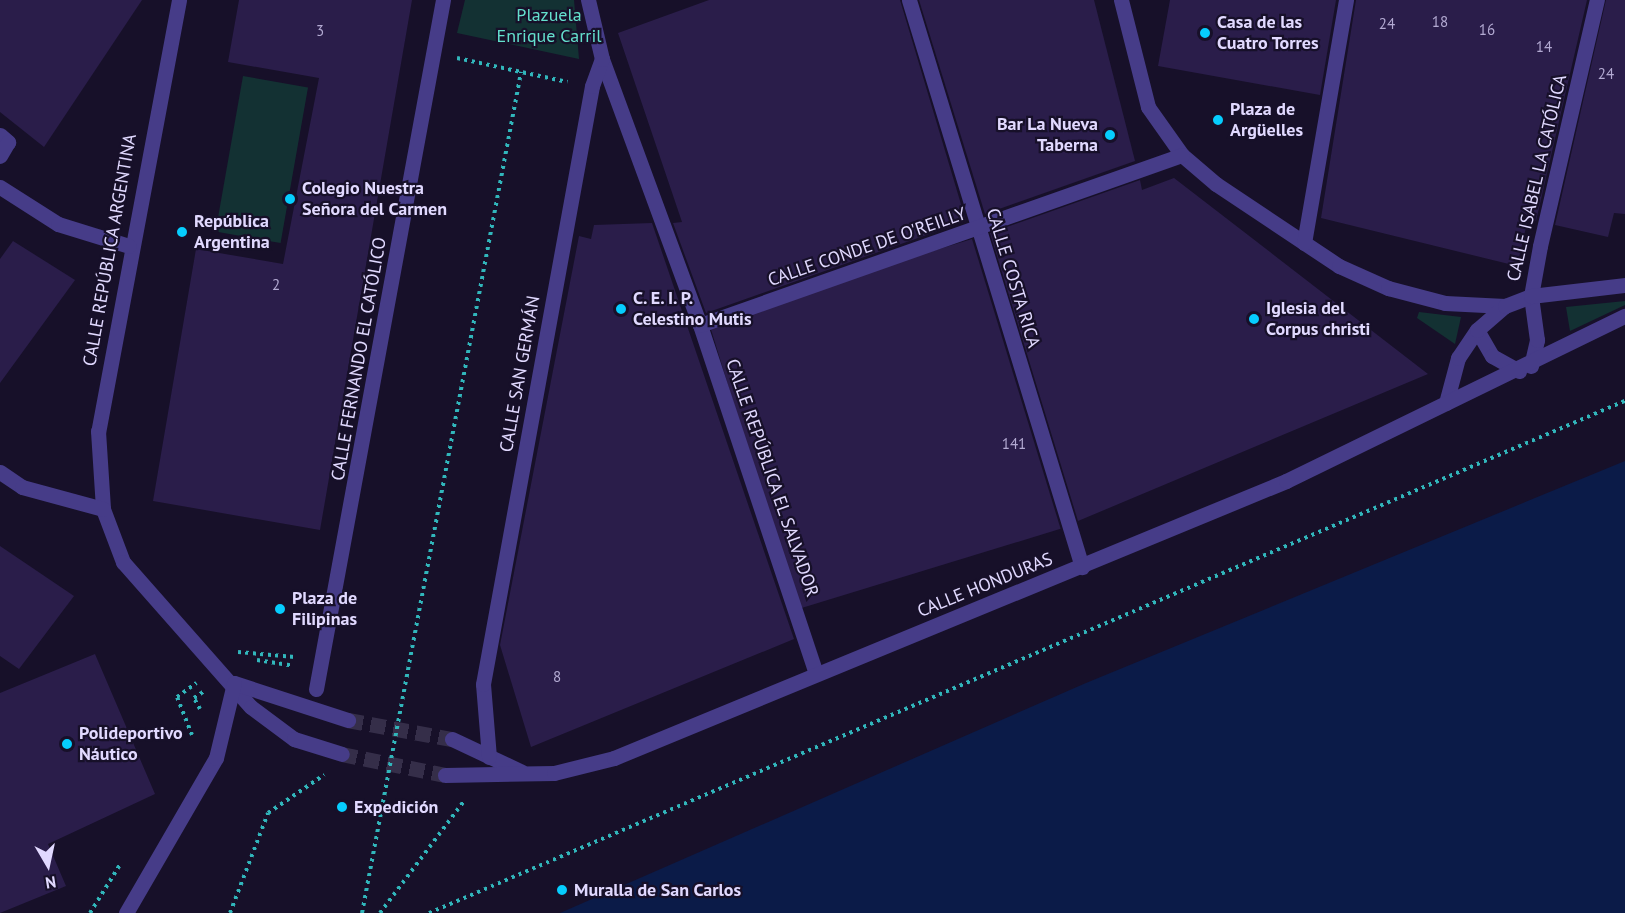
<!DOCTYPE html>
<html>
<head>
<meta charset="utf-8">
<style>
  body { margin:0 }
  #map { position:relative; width:1625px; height:913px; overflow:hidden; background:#171029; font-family:"PT Sans",sans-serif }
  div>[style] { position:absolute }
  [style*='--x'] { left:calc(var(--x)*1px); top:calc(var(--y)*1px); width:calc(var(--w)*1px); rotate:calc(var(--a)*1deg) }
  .green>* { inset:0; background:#133133; transform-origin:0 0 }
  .water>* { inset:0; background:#0b1b48 }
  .building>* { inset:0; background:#2a1d4a; transform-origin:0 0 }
  .minor-tunnel>* { height:15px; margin-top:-7.5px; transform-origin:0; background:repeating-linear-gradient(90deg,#352e49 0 15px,transparent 0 23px) }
  .path>* { height:4px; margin-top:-2px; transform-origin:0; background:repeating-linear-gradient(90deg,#31b6bb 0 3px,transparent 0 7.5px) }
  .minor>* { height:15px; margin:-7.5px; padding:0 7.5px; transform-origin:7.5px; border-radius:7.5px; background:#463c88 }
  .dots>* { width:16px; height:16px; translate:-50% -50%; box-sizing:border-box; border:3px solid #171029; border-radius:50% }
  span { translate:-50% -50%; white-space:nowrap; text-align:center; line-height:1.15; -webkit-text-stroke:4.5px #171029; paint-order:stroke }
  .number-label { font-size:15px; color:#b3aad2 }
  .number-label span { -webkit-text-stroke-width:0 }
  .park-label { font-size:18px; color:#64e0cd }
  .poi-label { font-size:18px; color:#e1d9ff; font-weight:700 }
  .left { translate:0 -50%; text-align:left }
  .right { translate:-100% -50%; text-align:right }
  .street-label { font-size:18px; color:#e1d9ff }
  .north { position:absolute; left:18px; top:835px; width:60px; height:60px; -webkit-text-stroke:4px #171029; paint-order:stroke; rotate:171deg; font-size:16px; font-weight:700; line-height:24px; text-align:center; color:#e1d9ff }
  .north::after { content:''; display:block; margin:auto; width:21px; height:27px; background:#e1d9ff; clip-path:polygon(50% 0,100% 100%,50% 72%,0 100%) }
</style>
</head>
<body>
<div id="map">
  <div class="green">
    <i style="clip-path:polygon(465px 0,574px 0,579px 59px,457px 33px)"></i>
    <i style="left:243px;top:76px;width:66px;height:158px;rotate:10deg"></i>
    <i style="clip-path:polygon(1625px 301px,1625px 305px,1570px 331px,1566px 307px)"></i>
    <i style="clip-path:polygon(1419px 312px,1461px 317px,1455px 344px,1417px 318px)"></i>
  </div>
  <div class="water">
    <i style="clip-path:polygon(1625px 461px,1625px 913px,560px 913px,1086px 683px)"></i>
  </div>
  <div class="building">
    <i style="clip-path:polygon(0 0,142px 0,44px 147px,0 112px)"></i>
    <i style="clip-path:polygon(239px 0,412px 0,320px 530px,153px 501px,196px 249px,283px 264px,319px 78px,228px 62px)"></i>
    <i style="clip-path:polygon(709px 0,900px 0,966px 221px,706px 313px,673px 223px,682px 222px,618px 33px)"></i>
    <i style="clip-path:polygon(919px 0,1094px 0,1135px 161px,985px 214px)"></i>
    <i style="clip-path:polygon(1170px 0,1336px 0,1320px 95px,1158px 66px)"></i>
    <i style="clip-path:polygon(1356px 0,1587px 0,1536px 221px,1528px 219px,1517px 266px,1321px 218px)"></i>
    <i style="clip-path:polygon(1606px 0,1625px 0,1625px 214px,1614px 213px,1608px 237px,1555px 225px)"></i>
    <i style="clip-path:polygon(1174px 178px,1428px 374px,1078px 521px,990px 233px,1140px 180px,1142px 190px)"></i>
    <i style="clip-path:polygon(652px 223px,794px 639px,531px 747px,500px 645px,579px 236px,591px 239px,594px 225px)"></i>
    <i style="left:972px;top:239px;width:303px;height:276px;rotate:73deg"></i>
    <i style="clip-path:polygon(13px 241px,75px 280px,0 383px,0 259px)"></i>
    <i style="clip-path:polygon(0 546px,74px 596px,19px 669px,0 656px)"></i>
    <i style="clip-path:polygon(95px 654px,155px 794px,48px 844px,66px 886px,0 913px,0 693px)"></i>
  </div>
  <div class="minor-tunnel">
    <i style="--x:348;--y:720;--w:106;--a:10.4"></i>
    <i style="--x:342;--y:754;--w:105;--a:11.5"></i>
  </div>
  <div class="path">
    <i style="--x:457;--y:58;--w:113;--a:12.3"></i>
    <i style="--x:238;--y:652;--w:57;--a:5"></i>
    <i style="--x:257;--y:660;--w:37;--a:9"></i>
    <i style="--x:200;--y:709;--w:13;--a:-119"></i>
    <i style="--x:194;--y:698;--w:11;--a:-34"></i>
    <i style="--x:192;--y:735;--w:41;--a:-111.5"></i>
    <i style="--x:177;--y:697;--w:24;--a:-36"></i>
    <i style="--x:90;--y:913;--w:59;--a:-58.2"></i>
    <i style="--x:230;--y:913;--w:107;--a:-69.2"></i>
    <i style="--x:268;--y:813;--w:68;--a:-34.2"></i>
    <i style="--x:362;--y:913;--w:856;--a:-79.29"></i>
    <i style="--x:380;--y:913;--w:140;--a:-53.1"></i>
    <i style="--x:429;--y:913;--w:1301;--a:-23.18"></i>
  </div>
  <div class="minor">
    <i style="--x:179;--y:0;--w:439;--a:100.6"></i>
    <i style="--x:98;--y:431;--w:78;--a:86.3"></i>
    <i style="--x:103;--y:509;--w:57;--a:69.3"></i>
    <i style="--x:123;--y:562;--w:193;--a:48.6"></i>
    <i style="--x:251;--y:707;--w:54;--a:36.7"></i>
    <i style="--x:294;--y:739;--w:50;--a:17.4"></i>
    <i style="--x:909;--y:0;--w:593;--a:73.03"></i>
    <i style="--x:1121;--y:0;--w:110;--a:75.8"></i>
    <i style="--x:1148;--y:107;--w:59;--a:54.7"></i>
    <i style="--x:1182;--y:155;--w:45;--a:40.5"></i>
    <i style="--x:1216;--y:184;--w:148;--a:33.7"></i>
    <i style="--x:1339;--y:266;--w:54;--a:24.2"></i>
    <i style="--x:1388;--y:288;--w:59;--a:14.7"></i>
    <i style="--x:1445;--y:303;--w:60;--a:2.9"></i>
    <i style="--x:602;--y:59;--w:283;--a:69.8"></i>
    <i style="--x:700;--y:325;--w:367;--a:71.6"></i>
    <i style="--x:0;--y:135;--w:11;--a:41"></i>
    <i style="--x:8;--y:142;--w:16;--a:120"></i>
    <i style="--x:0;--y:187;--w:69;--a:32.5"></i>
    <i style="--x:58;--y:224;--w:74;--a:17.2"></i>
    <i style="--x:1304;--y:243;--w:247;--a:-80.2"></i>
    <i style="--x:700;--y:325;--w:511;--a:-19.43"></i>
    <i style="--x:1477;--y:330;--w:30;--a:60"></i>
    <i style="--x:1492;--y:356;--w:31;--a:29"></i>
    <i style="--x:1531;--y:366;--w:27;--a:-77"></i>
    <i style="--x:1537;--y:340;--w:44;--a:-97.8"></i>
    <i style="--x:1531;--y:296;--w:51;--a:-79.8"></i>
    <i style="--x:1540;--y:246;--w:253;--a:-77"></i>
    <i style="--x:1446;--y:403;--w:47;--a:-75.1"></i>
    <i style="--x:1458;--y:358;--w:34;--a:-56"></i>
    <i style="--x:1477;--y:330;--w:37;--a:-41"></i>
    <i style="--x:1505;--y:306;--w:28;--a:-21"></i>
    <i style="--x:1531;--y:296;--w:95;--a:-6.7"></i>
    <i style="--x:0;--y:472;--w:27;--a:34"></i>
    <i style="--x:22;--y:487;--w:84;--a:15.2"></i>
    <i style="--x:234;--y:683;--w:120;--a:18"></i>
    <i style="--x:316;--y:689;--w:701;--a:-79.56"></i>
    <i style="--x:452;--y:739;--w:77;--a:25.2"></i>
    <i style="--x:489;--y:757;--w:73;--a:-94.7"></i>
    <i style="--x:483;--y:684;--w:608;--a:-79.67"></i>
    <i style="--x:592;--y:86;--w:29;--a:-70"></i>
    <i style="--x:602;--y:59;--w:61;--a:-103.3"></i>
    <i style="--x:445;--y:775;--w:109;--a:-1.1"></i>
    <i style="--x:554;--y:773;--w:62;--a:-14"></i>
    <i style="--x:614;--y:758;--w:727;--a:-22.4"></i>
    <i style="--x:1286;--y:481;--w:377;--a:-26"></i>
    <i style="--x:126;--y:913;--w:179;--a:-59.9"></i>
    <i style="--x:216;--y:758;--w:77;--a:-76.5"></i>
  </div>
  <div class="dots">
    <i style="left:1205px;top:33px;background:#06cdfe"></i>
    <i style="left:1218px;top:120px;background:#06cdfe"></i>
    <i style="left:1110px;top:135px;background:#06cdfe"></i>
    <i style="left:290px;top:199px;background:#06cdfe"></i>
    <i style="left:182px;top:232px;background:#06cdfe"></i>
    <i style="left:621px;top:309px;background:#06cdfe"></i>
    <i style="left:1254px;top:319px;background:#06cdfe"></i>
    <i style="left:280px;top:609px;background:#06cdfe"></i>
    <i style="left:67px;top:744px;background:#06cdfe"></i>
    <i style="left:342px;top:807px;background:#06cdfe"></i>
    <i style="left:562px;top:890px;background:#06cdfe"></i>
  </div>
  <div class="number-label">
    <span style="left:1440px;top:22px">18</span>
    <span style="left:1387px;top:24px">24</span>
    <span style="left:1487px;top:30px">16</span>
    <span style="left:320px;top:31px">3</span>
    <span style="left:1544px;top:47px">14</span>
    <span style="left:1606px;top:74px">24</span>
    <span style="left:276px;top:285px">2</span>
    <span style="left:1014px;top:444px">141</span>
    <span style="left:557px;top:677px">8</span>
  </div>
  <div class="park-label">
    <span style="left:549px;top:26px">Plazuela<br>Enrique Carril</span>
  </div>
  <div class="poi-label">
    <span class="left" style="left:1217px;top:33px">Casa de las<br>Cuatro Torres</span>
    <span class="left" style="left:1230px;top:120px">Plaza de<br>Argüelles</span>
    <span class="right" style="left:1098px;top:135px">Bar La Nueva<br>Taberna</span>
    <span class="left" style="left:302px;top:199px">Colegio Nuestra<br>Señora del Carmen</span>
    <span class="left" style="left:194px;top:232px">República<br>Argentina</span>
    <span class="left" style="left:633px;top:309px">C. E. I. P.<br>Celestino Mutis</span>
    <span class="left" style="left:1266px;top:319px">Iglesia del<br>Corpus christi</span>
    <span class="left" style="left:292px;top:609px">Plaza de<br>Filipinas</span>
    <span class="left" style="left:79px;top:744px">Polideportivo<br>Náutico</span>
    <span class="left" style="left:354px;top:807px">Expedición</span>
    <span class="left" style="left:574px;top:890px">Muralla de San Carlos</span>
  </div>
  <div class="street-label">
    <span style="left:1537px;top:178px;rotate:-77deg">CALLE ISABEL LA CATÓLICA</span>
    <span style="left:867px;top:247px;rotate:-19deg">CALLE CONDE DE O'REILLY</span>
    <span style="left:110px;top:250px;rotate:-80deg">CALLE REPÚBLICA ARGENTINA</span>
    <span style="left:1013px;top:278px;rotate:73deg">CALLE COSTA RICA</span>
    <span style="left:359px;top:359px;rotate:-80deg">CALLE FERNANDO EL CATÓLICO</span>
    <span style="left:520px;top:374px;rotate:-80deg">CALLE SAN GERMÁN</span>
    <span style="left:772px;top:478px;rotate:71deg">CALLE REPÚBLICA EL SALVADOR</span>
    <span style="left:985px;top:585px;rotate:-22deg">CALLE HONDURAS</span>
  </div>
  <div class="north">N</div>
</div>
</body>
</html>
